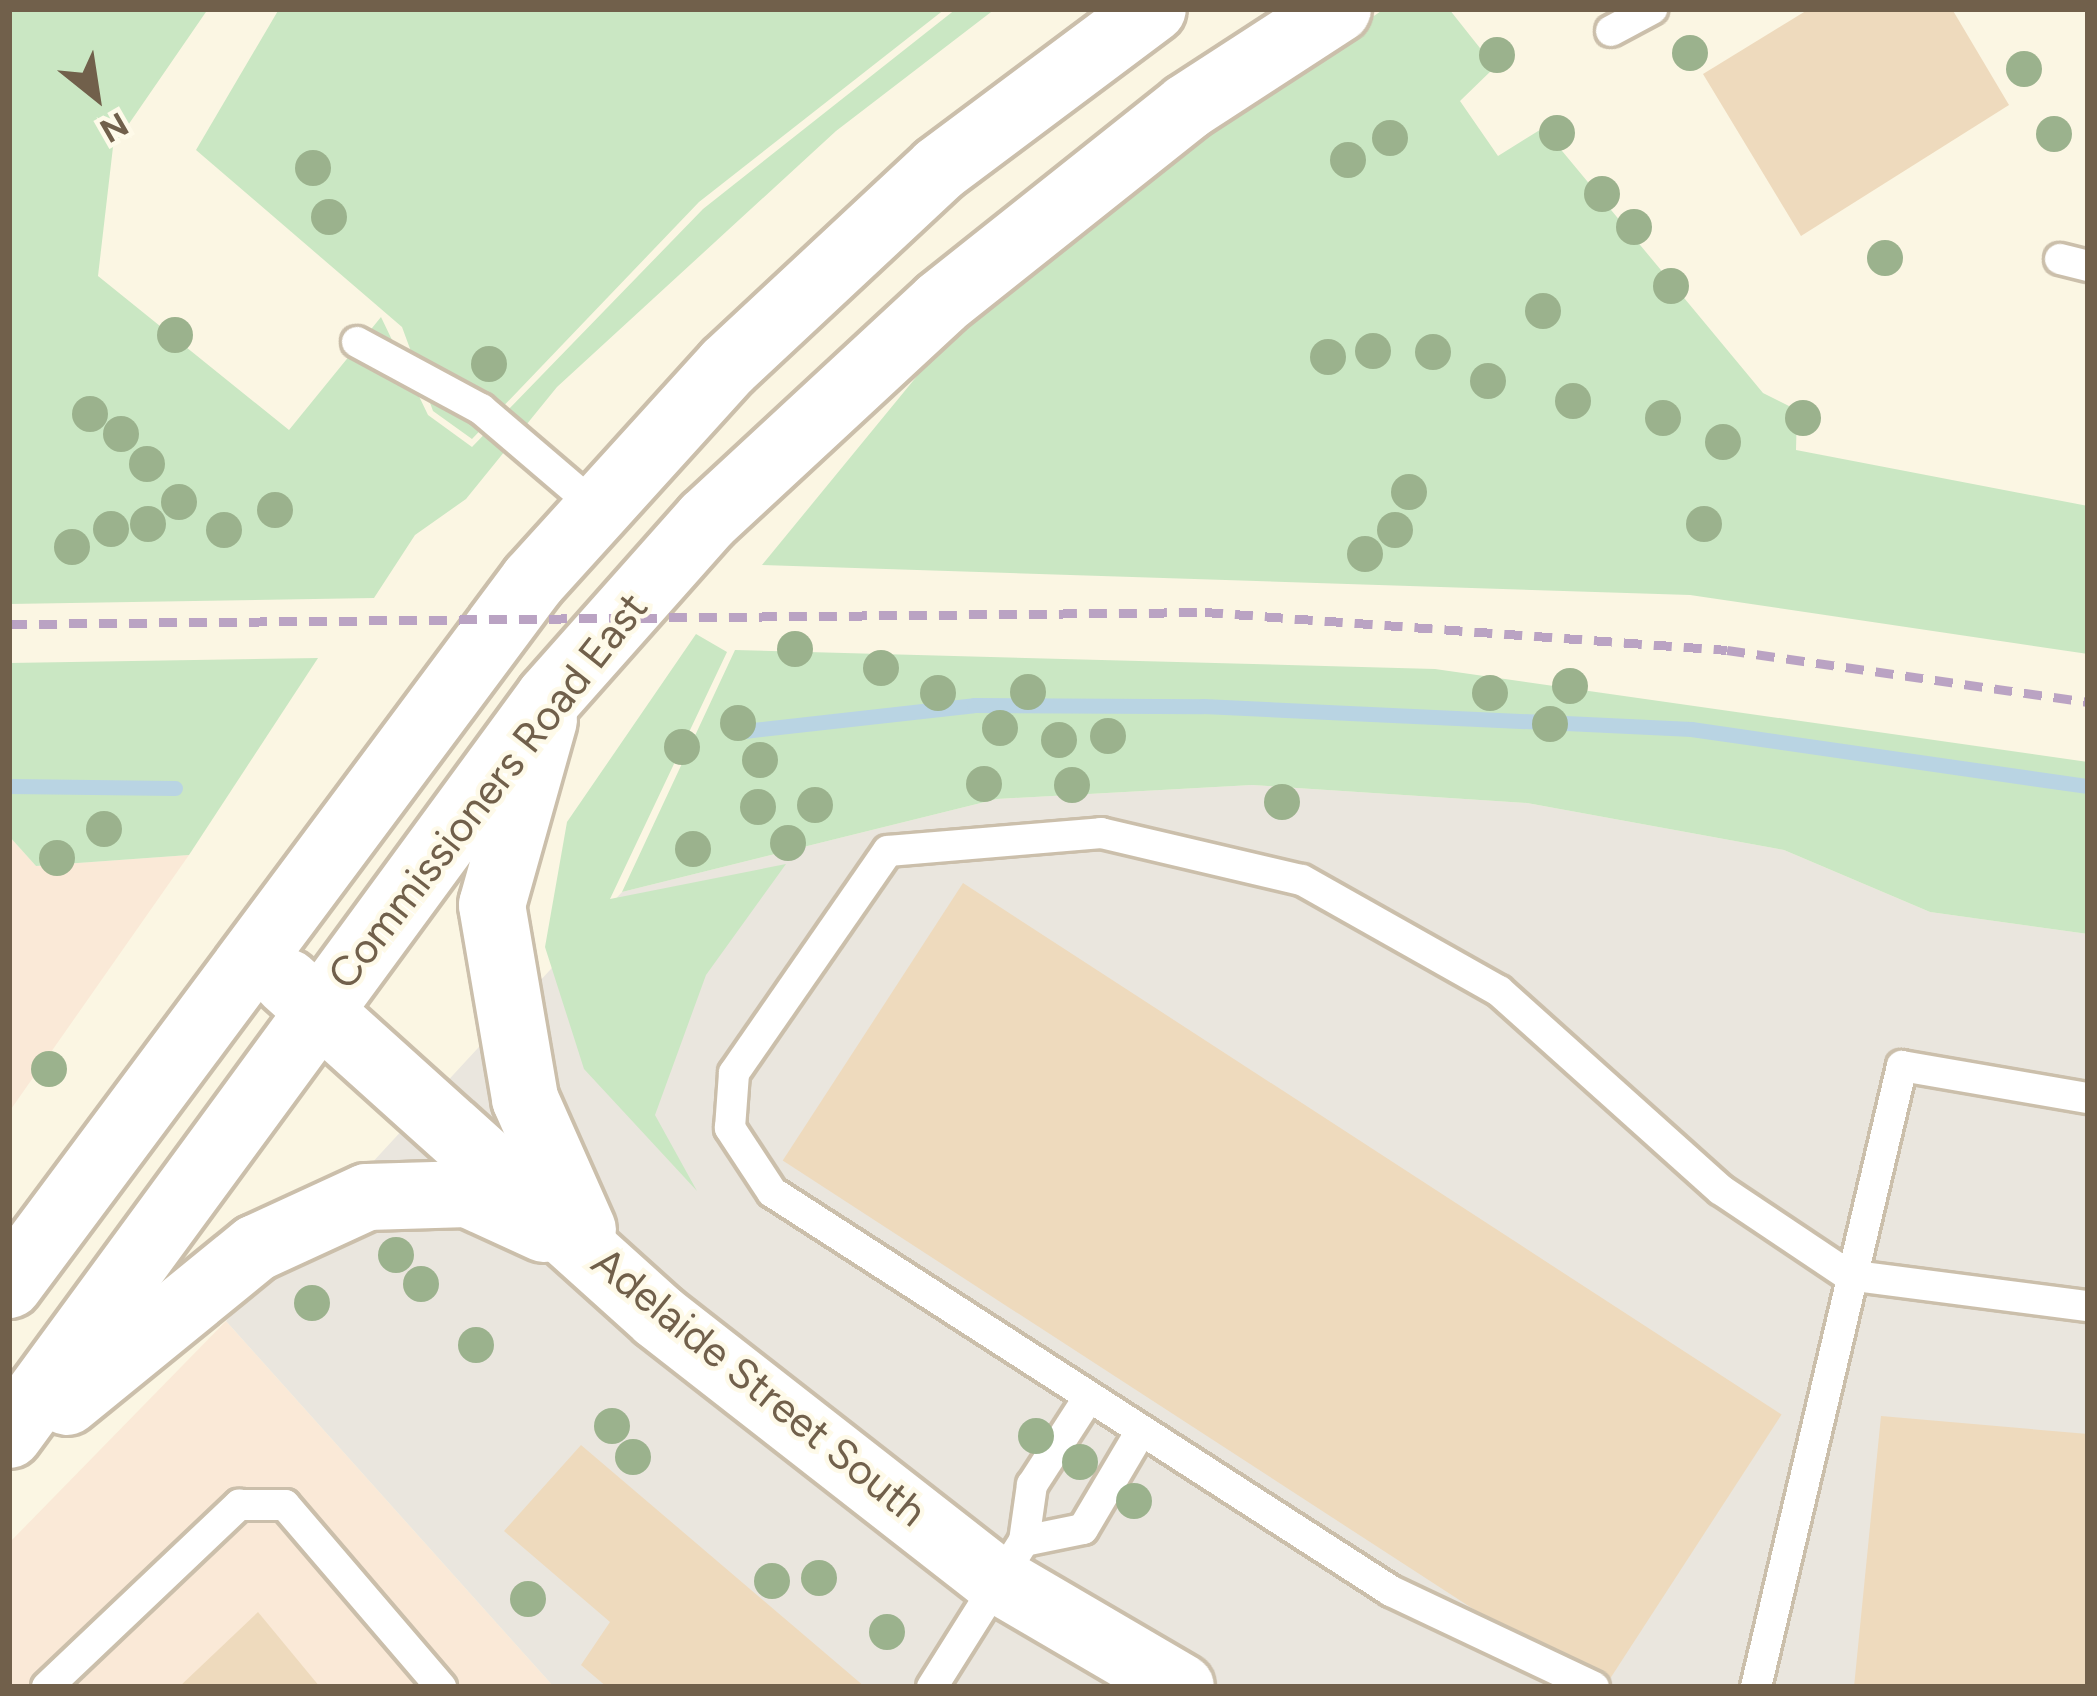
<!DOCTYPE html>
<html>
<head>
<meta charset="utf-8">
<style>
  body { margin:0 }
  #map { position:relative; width:2097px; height:1696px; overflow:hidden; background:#fbf6e3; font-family:Figtree,sans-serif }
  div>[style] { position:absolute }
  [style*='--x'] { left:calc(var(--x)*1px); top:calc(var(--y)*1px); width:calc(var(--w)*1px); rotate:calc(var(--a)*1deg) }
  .commercial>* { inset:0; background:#fae9d7 }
  .industrial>* { inset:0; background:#eae6de }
  .green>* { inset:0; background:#cae7c3 }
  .stream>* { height:15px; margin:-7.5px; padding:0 7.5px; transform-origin:7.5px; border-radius:7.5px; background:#b9d4e3 }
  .building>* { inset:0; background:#eedabd; transform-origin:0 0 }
  .roads { filter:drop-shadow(3px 0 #cbbfab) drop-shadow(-3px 0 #cbbfab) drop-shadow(0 3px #cbbfab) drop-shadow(0 -3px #cbbfab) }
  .service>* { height:30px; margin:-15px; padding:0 15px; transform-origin:15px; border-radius:15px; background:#fff }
  .secondary>* { height:66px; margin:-33px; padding:0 33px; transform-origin:33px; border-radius:33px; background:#fff }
  .rail>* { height:9px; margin-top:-4.5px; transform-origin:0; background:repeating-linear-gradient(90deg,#baa3c3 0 18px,transparent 0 30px) }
  .trees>* { width:36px; height:36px; margin:-18px; border-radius:50%; background:#9bb28d }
  span { translate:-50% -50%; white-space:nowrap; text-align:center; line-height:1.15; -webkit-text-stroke:9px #fefae9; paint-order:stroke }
  .street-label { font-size:42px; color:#71604b }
  .frame { position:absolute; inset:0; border:12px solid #71604b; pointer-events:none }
  .north { position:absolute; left:36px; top:36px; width:120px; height:120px; -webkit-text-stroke:9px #fefae9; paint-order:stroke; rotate:150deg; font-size:33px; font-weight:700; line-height:48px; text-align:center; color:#71604b }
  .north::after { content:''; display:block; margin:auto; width:42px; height:54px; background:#71604b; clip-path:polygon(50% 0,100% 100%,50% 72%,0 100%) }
</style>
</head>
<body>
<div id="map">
  <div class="commercial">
    <i style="clip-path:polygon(9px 836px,36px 866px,189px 855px,9px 1112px)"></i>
    <i style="clip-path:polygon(226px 1321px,554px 1687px,9px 1687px,9px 1543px)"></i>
  </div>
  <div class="industrial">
    <i style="clip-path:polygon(1252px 785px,1527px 803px,1784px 850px,1930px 912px,2088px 934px,2088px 1687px,554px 1687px,226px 1321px,622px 892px,997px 799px)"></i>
  </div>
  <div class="green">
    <i style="clip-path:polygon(9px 9px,208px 9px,113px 147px,98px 276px,289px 430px,381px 317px,428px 415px,472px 447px,703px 209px,956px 9px,995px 9px,836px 131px,557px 387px,466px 499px,415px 535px,374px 598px,9px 604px)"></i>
    <i style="clip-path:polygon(279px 9px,945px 9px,699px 202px,472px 439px,433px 411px,402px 327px,196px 150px)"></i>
    <i style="clip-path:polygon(1384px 9px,1449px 9px,1495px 67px,1460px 101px,1498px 156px,1543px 128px,1763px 393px,1797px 410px,1796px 450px,2088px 506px,2088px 654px,1690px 595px,762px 565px,949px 337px,1036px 250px)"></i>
    <i style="clip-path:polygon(696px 634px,727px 652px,610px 899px,786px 864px,706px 975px,655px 1115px,697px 1191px,584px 1069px,545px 947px,567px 822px)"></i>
    <i style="clip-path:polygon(735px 650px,1435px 669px,2088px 762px,2088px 934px,1930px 912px,1784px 850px,1527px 803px,1252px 785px,997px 799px,622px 892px)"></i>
    <i style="clip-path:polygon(318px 658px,189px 855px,36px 866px,9px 836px,9px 663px)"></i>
  </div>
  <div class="stream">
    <i style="--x:744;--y:731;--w:231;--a:-6.4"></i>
    <i style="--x:974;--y:705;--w:229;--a:0.3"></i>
    <i style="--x:1203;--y:706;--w:489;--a:2.7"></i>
    <i style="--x:1691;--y:729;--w:401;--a:8.2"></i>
    <i style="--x:9;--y:786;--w:166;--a:0.7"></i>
  </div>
  <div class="building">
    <i style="clip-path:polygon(1809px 9px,1952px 9px,2009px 105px,1801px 236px,1703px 74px)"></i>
    <i style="left:963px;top:883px;width:976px;height:331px;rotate:33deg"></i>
    <i style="clip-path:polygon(1881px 1416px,2088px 1434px,2088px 1687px,1854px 1687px)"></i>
    <i style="clip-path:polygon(581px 1445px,865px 1687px,607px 1687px,581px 1665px,610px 1622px,504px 1531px)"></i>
    <i style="clip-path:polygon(258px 1612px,320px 1687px,179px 1687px)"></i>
  </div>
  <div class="roads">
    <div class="service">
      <i style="--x:1611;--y:31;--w:47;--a:-28.2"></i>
      <i style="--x:2060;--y:259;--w:29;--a:14"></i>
      <i style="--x:357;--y:342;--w:141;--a:28.4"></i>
      <i style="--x:481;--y:409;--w:154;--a:40.5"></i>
      <i style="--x:1024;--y:1541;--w:60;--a:-11.5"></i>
      <i style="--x:1083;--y:1529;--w:114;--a:-59.4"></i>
      <i style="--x:47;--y:1687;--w:265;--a:-43.5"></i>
      <i style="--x:239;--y:1505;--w:46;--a:0"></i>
      <i style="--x:285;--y:1505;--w:240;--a:49.4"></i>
      <i style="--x:932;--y:1687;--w:173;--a:-57.8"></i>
      <i style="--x:1024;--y:1541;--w:57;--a:-81.9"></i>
      <i style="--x:1032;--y:1485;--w:105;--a:-57.1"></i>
      <i style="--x:1594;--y:1687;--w:225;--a:-154.7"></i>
      <i style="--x:1391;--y:1591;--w:736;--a:-147.19"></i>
      <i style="--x:772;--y:1192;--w:77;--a:-123.3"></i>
      <i style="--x:730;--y:1128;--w:55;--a:-85.8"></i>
      <i style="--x:734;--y:1073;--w:270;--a:-55.3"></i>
      <i style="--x:888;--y:851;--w:214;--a:-4.8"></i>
      <i style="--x:1101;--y:833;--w:206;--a:13.2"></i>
      <i style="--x:1302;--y:880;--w:226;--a:29.4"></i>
      <i style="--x:1499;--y:991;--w:298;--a:41.9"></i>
      <i style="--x:1721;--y:1190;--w:153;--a:33.8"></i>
      <i style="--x:1848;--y:1275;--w:242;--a:7.4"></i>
      <i style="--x:1756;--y:1687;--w:638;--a:-76.77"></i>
      <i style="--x:1902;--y:1066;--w:189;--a:9.8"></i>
    </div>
    <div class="secondary">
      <i style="--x:544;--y:720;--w:192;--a:105.7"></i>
      <i style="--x:492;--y:905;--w:197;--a:80.3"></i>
      <i style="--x:525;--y:1099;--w:143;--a:66.1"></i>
      <i style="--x:287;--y:982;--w:501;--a:42"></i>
      <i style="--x:659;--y:1317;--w:421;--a:38"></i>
      <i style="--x:991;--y:1576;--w:220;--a:30.3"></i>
      <i style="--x:9;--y:1285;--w:878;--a:-53.34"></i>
      <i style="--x:533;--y:581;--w:290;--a:-47.8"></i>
      <i style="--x:728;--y:366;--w:289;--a:-43"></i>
      <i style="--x:939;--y:169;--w:267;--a:-36.8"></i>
      <i style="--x:67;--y:1402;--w:244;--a:-39.2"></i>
      <i style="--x:256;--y:1248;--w:122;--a:-24.7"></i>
      <i style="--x:367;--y:1197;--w:101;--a:-1.7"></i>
      <i style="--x:468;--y:1194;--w:84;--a:24.7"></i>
      <i style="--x:9;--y:1435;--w:914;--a:-53.77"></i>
      <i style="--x:549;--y:698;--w:238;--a:-48.4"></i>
      <i style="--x:707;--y:520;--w:319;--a:-42.8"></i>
      <i style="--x:941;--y:303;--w:315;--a:-38.5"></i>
      <i style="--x:1187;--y:107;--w:180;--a:-33"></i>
    </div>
  </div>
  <div class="rail">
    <i style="--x:9;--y:624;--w:1196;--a:-0.57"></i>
    <i style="--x:1205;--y:612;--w:523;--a:4.16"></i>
    <i style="--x:1727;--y:650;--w:365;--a:8.2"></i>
  </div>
  <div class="trees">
    <i style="left:1690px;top:53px"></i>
    <i style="left:1497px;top:55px"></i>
    <i style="left:2024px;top:69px"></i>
    <i style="left:1557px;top:133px"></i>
    <i style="left:2054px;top:134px"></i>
    <i style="left:1390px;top:138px"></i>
    <i style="left:1348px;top:160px"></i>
    <i style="left:313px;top:168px"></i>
    <i style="left:1602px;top:194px"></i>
    <i style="left:329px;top:217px"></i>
    <i style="left:1634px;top:227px"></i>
    <i style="left:1885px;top:258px"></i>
    <i style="left:1671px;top:286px"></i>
    <i style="left:1543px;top:311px"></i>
    <i style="left:175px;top:335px"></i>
    <i style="left:1373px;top:351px"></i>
    <i style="left:1433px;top:352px"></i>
    <i style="left:1328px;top:357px"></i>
    <i style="left:489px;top:364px"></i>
    <i style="left:1488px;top:381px"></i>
    <i style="left:1573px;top:401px"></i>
    <i style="left:90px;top:414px"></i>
    <i style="left:1663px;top:418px"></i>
    <i style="left:1803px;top:418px"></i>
    <i style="left:121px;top:434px"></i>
    <i style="left:1723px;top:442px"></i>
    <i style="left:147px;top:464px"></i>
    <i style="left:1409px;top:492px"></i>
    <i style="left:179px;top:502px"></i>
    <i style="left:275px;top:510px"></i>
    <i style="left:148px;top:524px"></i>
    <i style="left:1704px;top:524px"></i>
    <i style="left:111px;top:529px"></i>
    <i style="left:224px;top:530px"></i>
    <i style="left:1395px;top:530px"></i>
    <i style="left:72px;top:547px"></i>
    <i style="left:1365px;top:554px"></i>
    <i style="left:795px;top:649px"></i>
    <i style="left:881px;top:668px"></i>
    <i style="left:1570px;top:686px"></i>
    <i style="left:1028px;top:692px"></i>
    <i style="left:938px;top:693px"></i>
    <i style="left:1490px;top:693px"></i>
    <i style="left:738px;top:723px"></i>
    <i style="left:1550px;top:724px"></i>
    <i style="left:1000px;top:728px"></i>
    <i style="left:1108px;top:736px"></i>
    <i style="left:1059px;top:740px"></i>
    <i style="left:682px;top:747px"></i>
    <i style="left:760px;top:760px"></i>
    <i style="left:984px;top:784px"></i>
    <i style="left:1072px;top:785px"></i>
    <i style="left:1282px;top:802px"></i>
    <i style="left:815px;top:805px"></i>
    <i style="left:758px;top:807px"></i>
    <i style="left:104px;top:829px"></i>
    <i style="left:788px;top:843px"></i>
    <i style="left:693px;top:849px"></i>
    <i style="left:57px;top:858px"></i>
    <i style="left:49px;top:1069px"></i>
    <i style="left:396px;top:1255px"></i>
    <i style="left:421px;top:1284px"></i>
    <i style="left:312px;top:1303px"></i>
    <i style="left:476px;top:1345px"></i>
    <i style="left:612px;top:1426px"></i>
    <i style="left:1036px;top:1436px"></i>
    <i style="left:633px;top:1457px"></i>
    <i style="left:1080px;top:1462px"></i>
    <i style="left:1134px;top:1501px"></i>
    <i style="left:819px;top:1578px"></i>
    <i style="left:772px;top:1581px"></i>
    <i style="left:528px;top:1599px"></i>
    <i style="left:887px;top:1632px"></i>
  </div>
  <div class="street-label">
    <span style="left:488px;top:791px;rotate:-52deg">Commissioners Road East</span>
    <span style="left:759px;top:1387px;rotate:39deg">Adelaide Street South</span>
  </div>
  <div class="frame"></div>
  <div class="north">N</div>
</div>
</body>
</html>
